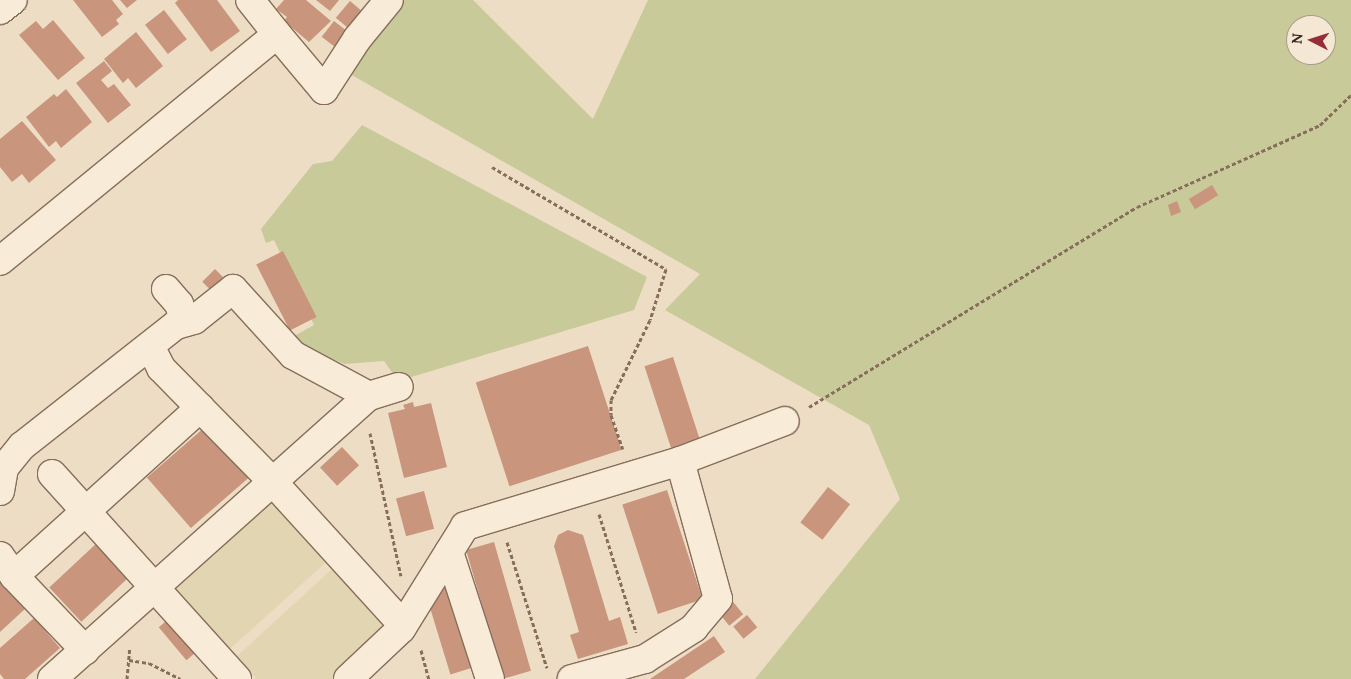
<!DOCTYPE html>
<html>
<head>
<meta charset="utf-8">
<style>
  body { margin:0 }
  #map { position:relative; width:1351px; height:679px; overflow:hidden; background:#edddc5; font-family:Lora,serif }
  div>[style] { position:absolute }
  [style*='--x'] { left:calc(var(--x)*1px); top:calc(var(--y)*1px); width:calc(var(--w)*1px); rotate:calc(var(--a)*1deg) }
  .farmland>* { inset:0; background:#e2d6b2; transform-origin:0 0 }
  .green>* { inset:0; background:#c9ca99 }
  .building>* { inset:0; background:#c9957c; transform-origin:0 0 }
  .path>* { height:3px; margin-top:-1.5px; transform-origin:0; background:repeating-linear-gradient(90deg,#876e5b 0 4px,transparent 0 6.5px) }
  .roads { filter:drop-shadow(1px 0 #876e5b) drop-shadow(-1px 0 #876e5b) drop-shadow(0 1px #876e5b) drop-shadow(0 -1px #876e5b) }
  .minor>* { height:28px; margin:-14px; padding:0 14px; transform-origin:14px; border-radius:14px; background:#f8ebd8 }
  span { translate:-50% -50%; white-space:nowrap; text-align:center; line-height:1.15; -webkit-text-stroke:4px #f4e8d4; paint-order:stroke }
  .north { position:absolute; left:1286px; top:15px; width:50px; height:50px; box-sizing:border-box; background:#f4e8d4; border:1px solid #a89b8c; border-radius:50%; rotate:275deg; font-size:14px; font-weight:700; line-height:20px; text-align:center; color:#37281f }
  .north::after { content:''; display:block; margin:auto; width:18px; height:22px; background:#942d38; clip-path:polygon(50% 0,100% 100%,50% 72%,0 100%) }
</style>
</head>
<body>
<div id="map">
  <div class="farmland">
    <i style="left:272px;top:502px;width:81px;height:130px;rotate:48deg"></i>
    <i style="clip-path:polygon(332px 569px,388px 631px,336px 679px,257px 679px,236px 657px)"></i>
  </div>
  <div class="green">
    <i style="clip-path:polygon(evenodd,393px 0,473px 0,593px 119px,648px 0,1351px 0,1351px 679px,755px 679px,900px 499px,869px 425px,665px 310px,700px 274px,343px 70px,393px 0,1296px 25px,1326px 25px,1326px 55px,1296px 55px,1296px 25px)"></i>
    <i style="clip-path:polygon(362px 125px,647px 277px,634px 310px,398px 381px,384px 361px,345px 364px,312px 351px,294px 336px,314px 325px,274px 240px,266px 243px,261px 229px,313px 164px,332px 161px)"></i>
  </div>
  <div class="building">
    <i style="clip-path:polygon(73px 0,112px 0,123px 14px,116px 20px,119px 24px,102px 37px)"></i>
    <i style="clip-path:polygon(120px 0,137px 0,127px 8px)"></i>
    <i style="clip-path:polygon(178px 0,217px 0,240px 31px,211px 52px,175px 3px)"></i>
    <i style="clip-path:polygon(284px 0,306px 0,331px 21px,309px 42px,284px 21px,287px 17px,276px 9px)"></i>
    <i style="clip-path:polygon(316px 0,339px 0,330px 11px)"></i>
    <i style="left:350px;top:1px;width:17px;height:22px;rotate:40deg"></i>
    <i style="left:164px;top:10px;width:37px;height:24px;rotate:52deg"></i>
    <i style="clip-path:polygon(53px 20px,85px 58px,58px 80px,19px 35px,36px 21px,43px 29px)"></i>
    <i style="left:334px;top:21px;width:16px;height:20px;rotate:38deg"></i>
    <i style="clip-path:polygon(136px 32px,163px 66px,136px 88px,128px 78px,123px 83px,104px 59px)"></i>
    <i style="clip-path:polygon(104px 61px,112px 71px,101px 80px,108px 88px,114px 84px,131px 105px,108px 123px,76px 83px)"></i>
    <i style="clip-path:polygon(66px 89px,92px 122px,61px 148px,56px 141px,49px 147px,26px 117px,54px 94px,57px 97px)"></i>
    <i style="clip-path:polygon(22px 121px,56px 160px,29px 183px,22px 174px,12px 182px,0 167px,0 139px)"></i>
    <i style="left:1212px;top:185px;width:12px;height:27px;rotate:59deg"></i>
    <i style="clip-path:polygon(1177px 201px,1181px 212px,1171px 216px,1168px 205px)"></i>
    <i style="left:283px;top:251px;width:74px;height:30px;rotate:63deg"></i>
    <i style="left:215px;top:269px;width:13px;height:18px;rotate:45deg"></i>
    <i style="left:588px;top:346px;width:109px;height:118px;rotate:72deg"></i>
    <i style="left:673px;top:357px;width:90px;height:30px;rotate:72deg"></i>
    <i style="clip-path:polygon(413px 402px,414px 407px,431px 403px,447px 467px,404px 478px,388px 413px,405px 409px,403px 405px)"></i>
    <i style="left:205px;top:427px;width:67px;height:77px;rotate:49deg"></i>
    <i style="left:342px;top:447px;width:25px;height:30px;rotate:47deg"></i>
    <i style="left:828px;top:487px;width:28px;height:45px;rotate:38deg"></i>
    <i style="left:667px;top:490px;width:115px;height:47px;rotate:72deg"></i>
    <i style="left:424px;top:491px;width:39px;height:29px;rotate:75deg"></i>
    <i style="clip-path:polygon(568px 530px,583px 535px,609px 621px,620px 617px,628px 644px,578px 659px,570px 635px,579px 632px,554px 546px,558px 535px)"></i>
    <i style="left:99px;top:541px;width:47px;height:68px;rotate:47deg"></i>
    <i style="left:494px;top:542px;width:134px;height:29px;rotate:74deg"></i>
    <i style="clip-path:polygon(0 580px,26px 608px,0 632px)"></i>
    <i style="left:448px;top:581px;width:90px;height:25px;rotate:73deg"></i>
    <i style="left:730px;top:598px;width:21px;height:18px;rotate:51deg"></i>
    <i style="left:747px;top:615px;width:16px;height:18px;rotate:50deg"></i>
    <i style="left:171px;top:617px;width:43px;height:16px;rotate:50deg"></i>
    <i style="clip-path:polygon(34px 618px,60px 648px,25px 679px,4px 679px,0 674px,0 648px)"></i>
    <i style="clip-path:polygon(714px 636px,725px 652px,684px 679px,650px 679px)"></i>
  </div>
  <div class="path">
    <i style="--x:492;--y:167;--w:202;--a:30.4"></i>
    <i style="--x:666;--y:269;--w:53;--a:107.4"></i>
    <i style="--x:650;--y:320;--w:89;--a:116"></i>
    <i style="--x:611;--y:400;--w:15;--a:90"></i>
    <i style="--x:611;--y:415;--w:36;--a:71"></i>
    <i style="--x:809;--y:407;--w:384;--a:-31.4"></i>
    <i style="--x:1137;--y:207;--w:201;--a:-24.1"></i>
    <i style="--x:1320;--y:125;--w:43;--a:-44.1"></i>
    <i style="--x:370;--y:433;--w:146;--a:77.8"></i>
    <i style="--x:599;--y:514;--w:124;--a:72.6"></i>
    <i style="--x:507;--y:542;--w:132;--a:72.4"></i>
    <i style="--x:421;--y:650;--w:30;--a:75"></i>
    <i style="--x:129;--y:660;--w:20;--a:9"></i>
    <i style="--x:149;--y:663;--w:35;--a:27"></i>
    <i style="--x:127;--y:679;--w:32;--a:-85"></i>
  </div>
  <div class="roads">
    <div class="minor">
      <i style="--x:0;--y:10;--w:16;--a:-38"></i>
      <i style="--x:277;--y:34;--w:73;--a:50"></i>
      <i style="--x:324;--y:90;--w:61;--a:-57.1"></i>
      <i style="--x:357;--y:39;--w:50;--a:-50.6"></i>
      <i style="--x:0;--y:261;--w:358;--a:-39.3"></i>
      <i style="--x:277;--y:34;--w:43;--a:-128.5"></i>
      <i style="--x:166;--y:289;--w:20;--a:49"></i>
      <i style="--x:179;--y:304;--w:19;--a:72"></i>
      <i style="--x:150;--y:346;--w:25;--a:63"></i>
      <i style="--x:161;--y:368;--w:158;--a:45.5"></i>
      <i style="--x:272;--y:481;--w:195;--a:47.7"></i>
      <i style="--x:680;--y:461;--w:112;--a:-20.9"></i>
      <i style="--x:52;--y:474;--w:276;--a:47.9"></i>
      <i style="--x:0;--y:491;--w:23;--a:-80"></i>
      <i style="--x:4;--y:468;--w:28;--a:-51"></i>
      <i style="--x:22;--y:446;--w:196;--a:-38.2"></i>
      <i style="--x:176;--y:325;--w:19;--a:-16"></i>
      <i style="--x:194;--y:320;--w:50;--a:-38.5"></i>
      <i style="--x:233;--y:289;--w:89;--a:47.7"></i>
      <i style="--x:293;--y:355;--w:86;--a:28.3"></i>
      <i style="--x:369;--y:396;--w:31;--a:-17"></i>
      <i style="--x:449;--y:552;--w:133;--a:72.1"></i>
      <i style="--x:0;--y:556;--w:24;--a:55"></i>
      <i style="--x:14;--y:576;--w:103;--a:46.2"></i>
      <i style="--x:14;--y:576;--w:251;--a:-42.1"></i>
      <i style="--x:52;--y:679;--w:425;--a:-41.8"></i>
      <i style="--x:348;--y:679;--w:73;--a:-43.3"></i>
      <i style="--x:401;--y:629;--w:121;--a:-58.1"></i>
      <i style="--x:465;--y:526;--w:225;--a:-16.8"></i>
      <i style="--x:680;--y:461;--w:143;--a:74.6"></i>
      <i style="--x:718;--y:599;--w:38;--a:130"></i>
      <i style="--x:694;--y:628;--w:58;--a:147.7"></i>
      <i style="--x:645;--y:659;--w:76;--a:164.7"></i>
    </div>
  </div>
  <div class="north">N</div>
</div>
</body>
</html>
